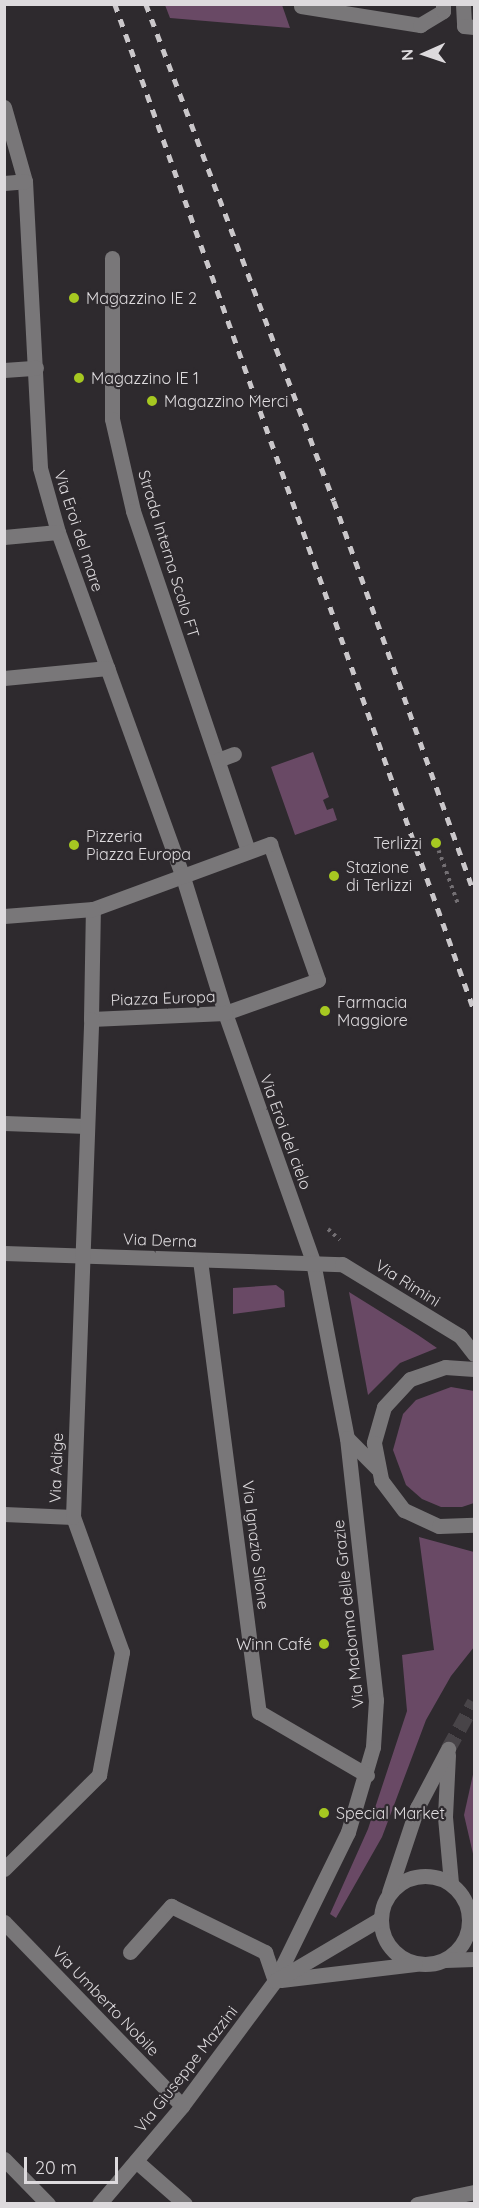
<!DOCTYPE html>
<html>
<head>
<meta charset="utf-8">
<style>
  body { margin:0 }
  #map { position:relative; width:479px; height:2208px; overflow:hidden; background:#2e2a2e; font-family:Quicksand,sans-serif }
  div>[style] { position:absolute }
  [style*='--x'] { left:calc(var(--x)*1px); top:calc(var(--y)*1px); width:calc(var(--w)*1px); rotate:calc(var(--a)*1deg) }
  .green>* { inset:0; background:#694965 }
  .minor-tunnel>* { height:15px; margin-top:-7.5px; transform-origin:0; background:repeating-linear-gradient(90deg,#484448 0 15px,transparent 0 23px) }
  .path>* { height:4px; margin-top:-2px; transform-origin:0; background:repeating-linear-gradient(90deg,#736f73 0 3px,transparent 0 7.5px) }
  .minor>* { height:15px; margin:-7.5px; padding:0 7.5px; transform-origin:7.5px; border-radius:7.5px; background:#797779 }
  .minor>.ring { margin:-7.5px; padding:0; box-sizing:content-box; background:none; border:15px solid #797779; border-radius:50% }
  .rail>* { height:4.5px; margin-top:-2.25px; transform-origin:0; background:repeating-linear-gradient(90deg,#cac7ca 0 8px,transparent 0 16px) }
  .dots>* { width:16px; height:16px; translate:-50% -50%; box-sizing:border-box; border:3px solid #2e2a2e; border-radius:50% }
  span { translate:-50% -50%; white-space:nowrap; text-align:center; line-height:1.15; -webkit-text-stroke:4.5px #2e2a2e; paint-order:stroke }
  .poi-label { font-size:16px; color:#dddadd }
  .left { translate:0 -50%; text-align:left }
  .right { translate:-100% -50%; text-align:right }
  .street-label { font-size:16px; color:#dddadd }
  .frame { position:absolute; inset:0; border:6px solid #dddadd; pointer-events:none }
  .north { position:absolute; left:395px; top:24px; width:60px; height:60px; -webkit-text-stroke:4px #2e2a2e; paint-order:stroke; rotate:267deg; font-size:16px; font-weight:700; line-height:24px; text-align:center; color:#dddadd }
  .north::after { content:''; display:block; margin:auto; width:21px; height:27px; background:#dddadd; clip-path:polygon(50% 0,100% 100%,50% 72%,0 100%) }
  .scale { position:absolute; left:24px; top:2157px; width:94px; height:27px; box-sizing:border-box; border:3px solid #dddadd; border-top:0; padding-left:8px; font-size:18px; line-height:21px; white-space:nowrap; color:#dddadd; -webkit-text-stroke:4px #2e2a2e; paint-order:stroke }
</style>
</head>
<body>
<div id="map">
  <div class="green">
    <i style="clip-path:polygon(165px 5px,282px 5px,290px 28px,170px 18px)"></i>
    <i style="clip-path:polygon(313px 752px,329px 797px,323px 800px,327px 810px,333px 808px,337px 820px,295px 835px,271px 767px)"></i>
    <i style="clip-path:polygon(276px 1285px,284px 1291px,285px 1307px,233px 1314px,233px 1288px)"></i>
    <i style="clip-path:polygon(349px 1292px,418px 1335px,437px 1348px,400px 1363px,368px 1395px)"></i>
    <i style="clip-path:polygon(451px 1387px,474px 1391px,474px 1503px,462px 1507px,441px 1507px,422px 1499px,406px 1485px,393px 1450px,403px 1414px,416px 1400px)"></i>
    <i style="clip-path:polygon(419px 1537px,474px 1552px,474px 1647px,451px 1676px,426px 1720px,382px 1837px,336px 1918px,330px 1914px,368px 1829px,407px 1711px,402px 1655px,434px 1650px)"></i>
    <i style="clip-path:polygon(474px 1770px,474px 1858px,464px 1815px)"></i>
  </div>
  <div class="minor-tunnel">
    <i style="--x:448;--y:1749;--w:54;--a:-61"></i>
  </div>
  <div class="path">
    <i style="--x:436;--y:843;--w:65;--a:70.2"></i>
    <i style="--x:328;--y:1229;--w:16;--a:43"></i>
  </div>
  <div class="minor">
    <i style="--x:463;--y:4;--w:22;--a:87"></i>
    <i style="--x:464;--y:26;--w:10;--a:6"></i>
    <i style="--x:301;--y:6;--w:121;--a:9.1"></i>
    <i style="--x:420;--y:25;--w:27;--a:-31"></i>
    <i style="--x:443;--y:11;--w:7;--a:-90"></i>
    <i style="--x:4;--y:107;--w:77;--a:74.2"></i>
    <i style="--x:25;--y:181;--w:287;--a:87"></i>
    <i style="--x:40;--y:468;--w:66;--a:74.3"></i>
    <i style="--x:58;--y:532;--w:364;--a:70.1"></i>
    <i style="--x:182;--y:874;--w:145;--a:72.8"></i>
    <i style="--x:225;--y:1013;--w:264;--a:70.5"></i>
    <i style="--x:313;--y:1262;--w:179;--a:79.1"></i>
    <i style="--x:347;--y:1438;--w:264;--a:83.7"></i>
    <i style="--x:376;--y:1700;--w:47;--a:93.7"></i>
    <i style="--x:373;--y:1747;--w:89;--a:106.4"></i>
    <i style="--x:348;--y:1832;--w:166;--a:116.1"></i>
    <i style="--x:4;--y:183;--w:21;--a:-5"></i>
    <i style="--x:112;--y:258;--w:161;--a:90"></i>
    <i style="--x:112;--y:419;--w:94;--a:77.1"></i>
    <i style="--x:133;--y:511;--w:359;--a:71.3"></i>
    <i style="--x:4;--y:370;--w:32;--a:-4"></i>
    <i style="--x:4;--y:537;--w:54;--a:-5.3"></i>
    <i style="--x:4;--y:678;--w:104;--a:-5.5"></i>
    <i style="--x:218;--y:760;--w:17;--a:-21"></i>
    <i style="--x:270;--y:844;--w:144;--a:70.6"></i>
    <i style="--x:318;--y:980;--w:99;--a:160.5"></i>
    <i style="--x:225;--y:1013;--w:134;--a:177.4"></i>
    <i style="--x:91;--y:1019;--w:110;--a:-89"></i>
    <i style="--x:93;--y:909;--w:189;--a:-20.2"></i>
    <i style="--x:4;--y:916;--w:89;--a:-4.5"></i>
    <i style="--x:4;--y:1123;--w:83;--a:2.1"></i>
    <i style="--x:4;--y:1253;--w:338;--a:1.9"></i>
    <i style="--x:342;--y:1264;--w:138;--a:31.4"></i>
    <i style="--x:460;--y:1336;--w:23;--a:52"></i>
    <i style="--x:200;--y:1260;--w:456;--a:82.6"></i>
    <i style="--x:259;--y:1712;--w:125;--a:30.3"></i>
    <i style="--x:474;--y:1369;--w:29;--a:-176"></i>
    <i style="--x:445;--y:1367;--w:37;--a:161"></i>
    <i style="--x:410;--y:1379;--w:38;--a:133"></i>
    <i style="--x:384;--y:1407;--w:37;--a:106"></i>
    <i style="--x:374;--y:1443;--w:38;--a:79"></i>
    <i style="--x:381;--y:1480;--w:38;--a:53"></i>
    <i style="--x:404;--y:1510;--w:38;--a:25"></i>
    <i style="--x:439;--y:1526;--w:35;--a:-2"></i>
    <i style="--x:347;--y:1438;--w:42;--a:45"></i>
    <i style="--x:4;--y:1514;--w:69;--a:2.5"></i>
    <i style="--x:448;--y:1755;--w:62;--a:92.8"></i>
    <i style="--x:445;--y:1817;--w:66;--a:84.8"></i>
    <i style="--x:4;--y:1869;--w:134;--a:-44.7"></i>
    <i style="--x:99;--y:1775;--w:125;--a:-79.4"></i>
    <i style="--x:122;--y:1652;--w:144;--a:-109.9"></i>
    <i style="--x:73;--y:1517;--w:498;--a:-87.9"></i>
    <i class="ring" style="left:381px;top:1876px;width:73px;height:73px"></i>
    <i style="--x:389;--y:1892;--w:89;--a:-71.6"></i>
    <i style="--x:417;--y:1808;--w:67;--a:-62.3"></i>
    <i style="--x:4;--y:1922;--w:256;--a:45.9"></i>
    <i style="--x:130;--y:1952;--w:62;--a:-48.3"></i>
    <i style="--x:171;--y:1906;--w:105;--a:26.1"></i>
    <i style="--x:265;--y:1952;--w:31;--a:71"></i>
    <i style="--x:445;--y:1960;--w:29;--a:-2"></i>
    <i style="--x:281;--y:1980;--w:135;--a:-6.8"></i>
    <i style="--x:4;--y:2159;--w:63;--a:45.6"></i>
    <i style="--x:136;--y:2161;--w:65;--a:41.3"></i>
    <i style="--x:99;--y:2204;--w:128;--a:-49.7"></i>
    <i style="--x:182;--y:2106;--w:156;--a:-53.4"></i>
    <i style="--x:275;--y:1981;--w:122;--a:-30.6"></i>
    <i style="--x:417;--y:2204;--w:58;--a:-11.9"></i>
  </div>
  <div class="rail">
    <i style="--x:115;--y:4;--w:1068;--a:70.36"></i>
    <i style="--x:146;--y:4;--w:531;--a:69.28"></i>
    <i style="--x:334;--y:501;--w:416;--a:70.3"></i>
  </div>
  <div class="dots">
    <i style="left:74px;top:298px;background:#a6c821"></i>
    <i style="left:79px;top:378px;background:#a6c821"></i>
    <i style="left:152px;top:401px;background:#a6c821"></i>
    <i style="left:436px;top:843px;background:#a6c821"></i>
    <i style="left:74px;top:845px;background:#a6c821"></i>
    <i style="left:334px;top:876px;background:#a6c821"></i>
    <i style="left:325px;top:1011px;background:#a6c821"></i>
    <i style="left:324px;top:1644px;background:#a6c821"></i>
    <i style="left:324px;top:1813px;background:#a6c821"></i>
  </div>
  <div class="poi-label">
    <span class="left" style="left:86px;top:298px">Magazzino IE 2</span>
    <span class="left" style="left:91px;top:378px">Magazzino IE 1</span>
    <span class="left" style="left:164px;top:401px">Magazzino Merci</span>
    <span class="left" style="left:86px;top:845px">Pizzeria<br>Piazza Europa</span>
    <span class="right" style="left:422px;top:843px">Terlizzi</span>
    <span class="left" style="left:346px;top:876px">Stazione<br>di Terlizzi</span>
    <span class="left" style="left:337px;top:1011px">Farmacia<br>Maggiore</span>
    <span class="right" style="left:312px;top:1644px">Winn Café</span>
    <span class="left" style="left:336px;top:1813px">Special Market</span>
  </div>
  <div class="street-label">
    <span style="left:79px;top:531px;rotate:72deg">Via Eroi del mare</span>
    <span style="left:169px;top:554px;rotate:73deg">Strada Interna Scalo FT</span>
    <span style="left:163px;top:998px;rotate:-2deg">Piazza Europa</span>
    <span style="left:286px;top:1132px;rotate:70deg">Via Eroi del cielo</span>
    <span style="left:160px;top:1240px;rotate:2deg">Via Derna</span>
    <span style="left:408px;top:1283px;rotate:32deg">Via Rimini</span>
    <span style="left:56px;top:1468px;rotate:-88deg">Via Adige</span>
    <span style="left:256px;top:1545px;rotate:83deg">Via Ignazio Silone</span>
    <span style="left:348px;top:1614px;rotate:-96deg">Via Madonna delle Grazie</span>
    <span style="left:106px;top:2001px;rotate:46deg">Via Umberto Nobile</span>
    <span style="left:186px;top:2069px;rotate:-52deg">Via Giuseppe Mazzini</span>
  </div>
  <div class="frame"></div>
  <div class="north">N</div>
  <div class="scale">20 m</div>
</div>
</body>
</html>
